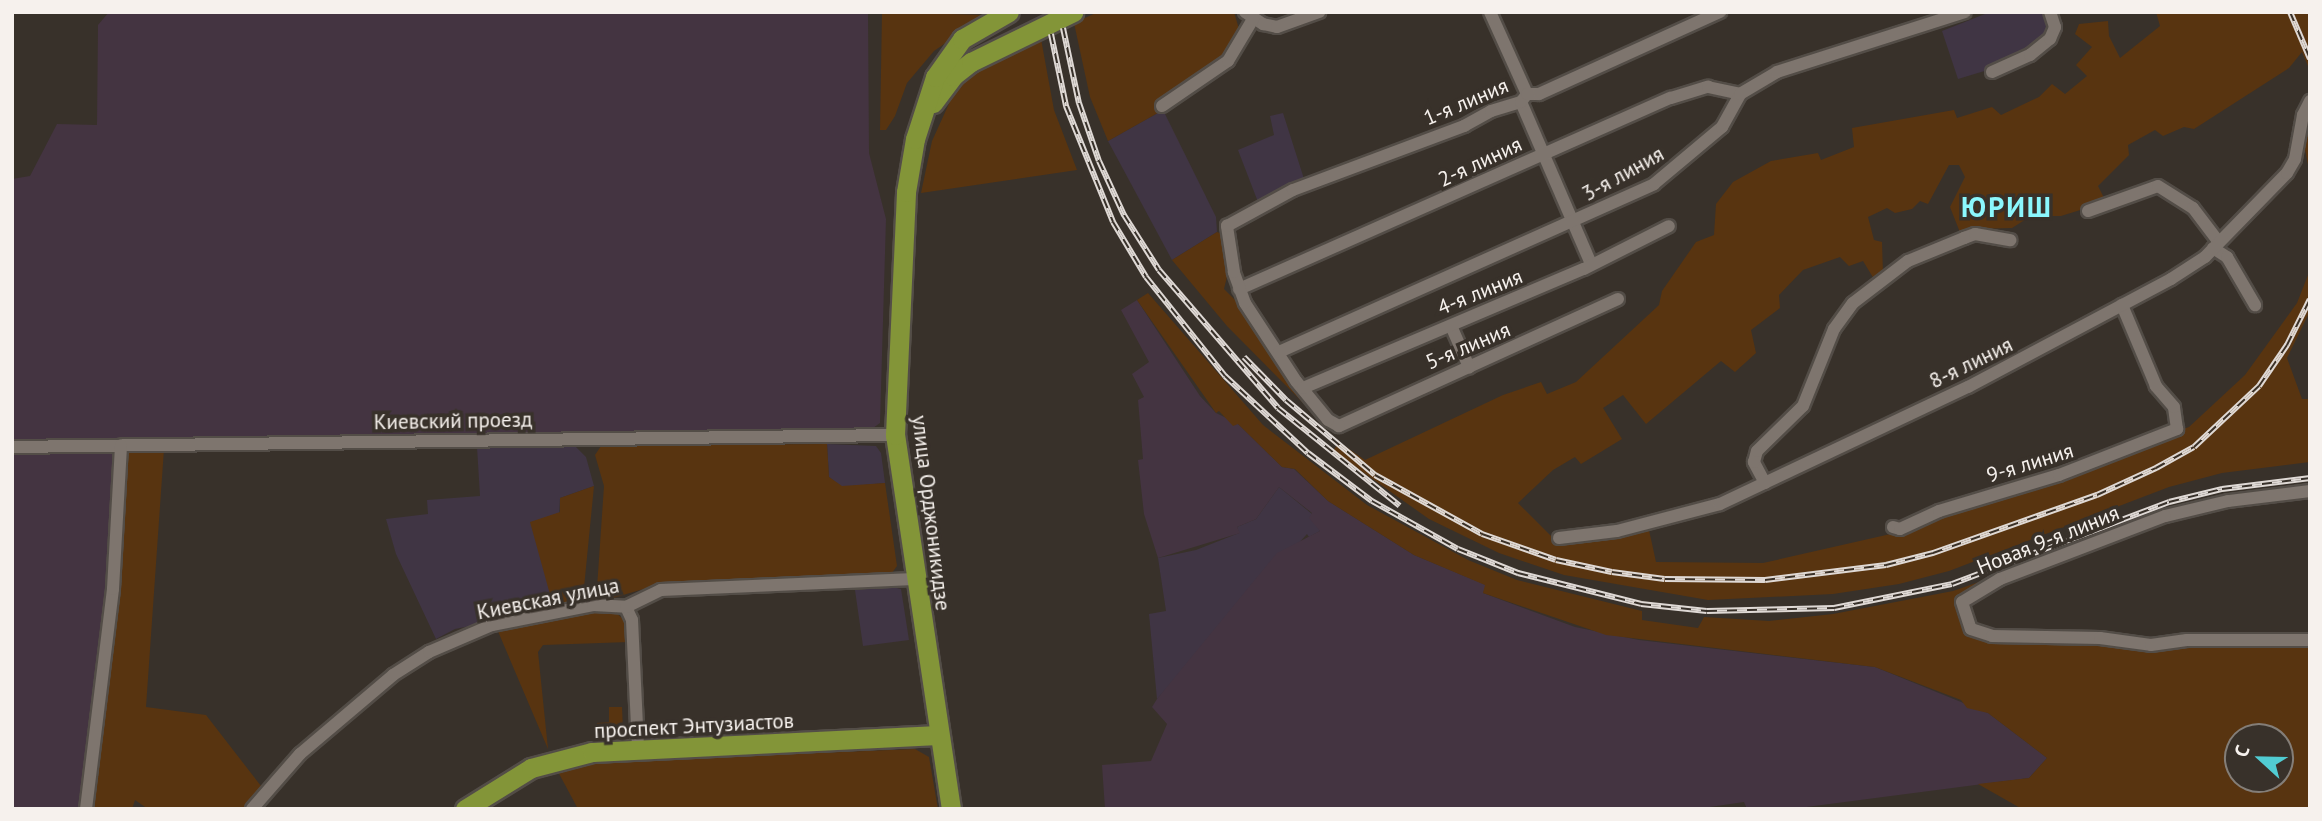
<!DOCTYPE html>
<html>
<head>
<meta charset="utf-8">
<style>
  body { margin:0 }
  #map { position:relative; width:2322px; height:821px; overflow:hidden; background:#38312a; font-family:"PT Sans",sans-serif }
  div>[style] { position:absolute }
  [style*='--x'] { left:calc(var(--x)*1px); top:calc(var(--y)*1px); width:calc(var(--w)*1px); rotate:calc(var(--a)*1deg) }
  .commercial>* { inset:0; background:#403544 }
  .industrial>* { inset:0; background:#443441 }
  .green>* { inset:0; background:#583410 }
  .roads { filter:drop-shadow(2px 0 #534d47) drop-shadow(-2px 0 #534d47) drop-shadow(0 2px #534d47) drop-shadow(0 -2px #534d47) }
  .minor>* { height:12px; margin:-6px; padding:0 6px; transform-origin:6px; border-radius:6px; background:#7e756e }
  .primary>* { height:19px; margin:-9.5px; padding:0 9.5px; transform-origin:9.5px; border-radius:9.5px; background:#839538 }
  .rail>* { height:6px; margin-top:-3px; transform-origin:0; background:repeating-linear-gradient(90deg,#38312a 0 10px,#dfd9d5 0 20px); box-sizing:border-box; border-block:2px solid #dfd9d5 }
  span { translate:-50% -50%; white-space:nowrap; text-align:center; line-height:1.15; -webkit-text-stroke:7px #38312a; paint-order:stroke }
  .street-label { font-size:21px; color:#f6f1ed }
  .district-label { font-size:28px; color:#8bf7fd; font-weight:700; letter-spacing:2px }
  .frame { position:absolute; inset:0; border:14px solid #f6f1ed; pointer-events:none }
  .north { position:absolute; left:2224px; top:723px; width:70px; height:70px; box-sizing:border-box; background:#38312a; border:2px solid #847e78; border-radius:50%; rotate:292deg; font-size:19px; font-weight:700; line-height:28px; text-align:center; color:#f6f1ed }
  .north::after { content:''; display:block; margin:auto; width:24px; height:32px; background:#51ccd2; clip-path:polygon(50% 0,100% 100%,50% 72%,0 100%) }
</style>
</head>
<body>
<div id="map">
  <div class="commercial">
    <i style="clip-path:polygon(1990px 12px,2045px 12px,2050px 24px,2045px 41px,1991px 69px,1958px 79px,1942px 31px)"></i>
    <i style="clip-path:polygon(1163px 110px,1216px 217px,1217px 232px,1172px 260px,1108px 141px)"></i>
    <i style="clip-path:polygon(1283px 113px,1305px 182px,1258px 202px,1238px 150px,1274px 135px,1270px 116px)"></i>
    <i style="clip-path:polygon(827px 444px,876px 446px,881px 453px,885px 483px,842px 487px,829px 477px)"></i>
    <i style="clip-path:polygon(575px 446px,586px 457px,594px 486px,560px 498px,554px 609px,455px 629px,436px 639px,396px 554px,386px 519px,428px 514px,427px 500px,480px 496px,477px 447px)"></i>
    <i style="clip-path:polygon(1279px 487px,1312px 514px,1320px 531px,1309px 537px,1307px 534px,1157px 699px,1149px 614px,1166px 611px,1158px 558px,1196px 550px,1239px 533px,1237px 527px,1256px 519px)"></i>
    <i style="clip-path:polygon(892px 587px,901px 589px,909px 640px,863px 646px,855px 590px)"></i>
  </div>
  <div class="industrial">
    <i style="clip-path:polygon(109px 12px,868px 12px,869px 153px,886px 219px,880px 423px,873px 428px,12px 442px,12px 179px,30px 176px,57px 124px,97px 125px,98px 25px)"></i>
    <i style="clip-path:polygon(1137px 300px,1200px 396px,1216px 413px,1237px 423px,1282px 467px,1294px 469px,1328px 501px,1414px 555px,1486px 585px,1483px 593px,1575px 627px,1639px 640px,1875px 667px,1988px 713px,2047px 758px,2029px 778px,1791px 809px,1747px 809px,1744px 802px,1696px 809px,1105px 809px,1102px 765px,1151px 761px,1167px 724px,1152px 707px,1157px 699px,1277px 553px,1320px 531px,1309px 518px,1312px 513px,1279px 487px,1256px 519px,1237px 527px,1240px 533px,1158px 558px,1144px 514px,1138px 460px,1143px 459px,1138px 400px,1144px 397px,1132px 374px,1149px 362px,1121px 310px)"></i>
    <i style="clip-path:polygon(12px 452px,115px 452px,110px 588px,81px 809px,12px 809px)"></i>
  </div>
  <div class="green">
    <i style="clip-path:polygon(882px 12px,986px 15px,934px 51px,907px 83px,895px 116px,886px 130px,880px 130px)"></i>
    <i style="clip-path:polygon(1098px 12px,1234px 12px,1239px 29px,1225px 57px,1163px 110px,1108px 141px,1090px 97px,1074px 23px)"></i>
    <i style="clip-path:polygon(2156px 12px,2310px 12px,2310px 71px,2302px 52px,2289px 68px,2194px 129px,2184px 127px,2163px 136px,2155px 130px,2128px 145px,2129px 155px,2098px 186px,2106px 202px,2061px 216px,2031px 216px,2012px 228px,1976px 229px,1961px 235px,1950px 207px,1965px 177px,1959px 165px,1949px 165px,1928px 204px,1920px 201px,1912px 209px,1895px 213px,1887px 208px,1868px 217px,1874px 240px,1882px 242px,1883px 274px,1874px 279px,1863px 261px,1849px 266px,1840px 257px,1803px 270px,1779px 295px,1780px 308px,1751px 330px,1756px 353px,1735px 372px,1721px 361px,1646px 424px,1623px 395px,1603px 408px,1622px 439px,1581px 464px,1575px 457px,1553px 470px,1518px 503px,1556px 541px,1618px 537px,1649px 530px,1656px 562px,1763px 563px,1895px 533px,2189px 427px,2245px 375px,2297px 303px,2310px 270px,2310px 311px,2287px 358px,2302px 399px,2310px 399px,2310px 462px,2222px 473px,2169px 487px,1949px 571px,1899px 584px,1833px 594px,1708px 600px,1564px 575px,1499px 553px,1429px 519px,1333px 451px,1339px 442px,1365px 460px,1503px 395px,1541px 382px,1547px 394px,1576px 382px,1659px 305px,1662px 291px,1696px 242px,1714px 235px,1716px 204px,1733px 182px,1771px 161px,1818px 153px,1821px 160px,1854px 147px,1852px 128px,1954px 110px,1957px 118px,1992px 107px,2001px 115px,2039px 97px,2052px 84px,2065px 94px,2087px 76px,2076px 65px,2092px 47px,2075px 34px,2079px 24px,2108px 21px,2109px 36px,2120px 58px,2160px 26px)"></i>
    <i style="clip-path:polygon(1041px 39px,1054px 110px,1077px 170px,921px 193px,932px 141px,957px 86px,975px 68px)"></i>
    <i style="clip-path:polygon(2310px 108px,2310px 175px,2303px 139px)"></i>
    <i style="clip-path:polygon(1217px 232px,1225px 235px,1230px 264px,1224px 289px,1246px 311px,1325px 425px,1227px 326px,1172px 260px)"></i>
    <i style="clip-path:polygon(evenodd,1148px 293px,1263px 425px,1367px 505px,1468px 560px,1517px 580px,1642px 611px,1642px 620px,1698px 628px,1704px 617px,1769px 621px,1833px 614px,1953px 591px,1996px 576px,1959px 596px,1957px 607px,1968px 630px,2310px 644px,2310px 809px,2022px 809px,1978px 784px,2029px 778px,2047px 758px,1988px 713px,1967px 708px,1961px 700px,1875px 667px,1606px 635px,1483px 593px,1485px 585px,1414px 555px,1328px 501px,1295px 469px,1282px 467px,1238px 424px,1233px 426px,1219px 411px,1216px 413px,1137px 300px,1148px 293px,2238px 737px,2280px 737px,2280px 779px,2238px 779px,2238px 737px)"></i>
    <i style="clip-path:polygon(827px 444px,829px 477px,842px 486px,885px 483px,897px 566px,889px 577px,657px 585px,613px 598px,597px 588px,604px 486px,595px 455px,601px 446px)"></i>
    <i style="clip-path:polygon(164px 449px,146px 707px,206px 715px,261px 786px,243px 809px,148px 809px,135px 800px,132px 809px,89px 809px,126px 451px)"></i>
    <i style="clip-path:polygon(594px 486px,583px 598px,554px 609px,530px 522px,560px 512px,560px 498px)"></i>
    <i style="clip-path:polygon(610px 608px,627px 622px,629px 642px,543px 645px,538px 652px,548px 749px,497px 629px)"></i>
    <i style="clip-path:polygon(609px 707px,622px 707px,623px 730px,597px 730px,597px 723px,609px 722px)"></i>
    <i style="clip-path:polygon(915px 749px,929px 757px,938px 809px,578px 809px,556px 768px,594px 762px)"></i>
  </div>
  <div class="roads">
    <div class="minor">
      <i style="--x:1245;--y:12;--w:22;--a:34"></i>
      <i style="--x:1263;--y:24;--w:14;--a:12"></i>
      <i style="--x:1277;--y:27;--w:45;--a:-19.7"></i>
      <i style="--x:1490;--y:12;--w:90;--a:65.7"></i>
      <i style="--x:1992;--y:72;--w:42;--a:-24.1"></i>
      <i style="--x:2030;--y:55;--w:26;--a:-39"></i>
      <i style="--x:2050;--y:39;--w:13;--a:-67"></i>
      <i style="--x:2055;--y:27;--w:16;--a:-108"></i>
      <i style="--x:1521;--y:102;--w:176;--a:66.6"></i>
      <i style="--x:1162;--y:106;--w:80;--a:-34.3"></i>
      <i style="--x:1228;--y:61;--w:49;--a:-59.2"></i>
      <i style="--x:2088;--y:211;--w:74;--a:-19.7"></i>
      <i style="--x:2158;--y:186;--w:41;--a:32.2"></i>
      <i style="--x:2193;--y:208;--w:41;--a:52.9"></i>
      <i style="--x:2213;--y:248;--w:17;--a:33"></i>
      <i style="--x:2227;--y:257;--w:56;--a:59.7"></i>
      <i style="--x:1239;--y:289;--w:472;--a:-23.9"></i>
      <i style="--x:1671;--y:98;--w:39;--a:-17"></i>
      <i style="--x:1708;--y:87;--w:33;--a:12"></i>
      <i style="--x:1618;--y:299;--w:307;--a:155.5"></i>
      <i style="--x:1339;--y:426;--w:13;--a:-151"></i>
      <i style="--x:1328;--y:420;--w:50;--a:-129.4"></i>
      <i style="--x:1296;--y:381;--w:93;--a:-123.2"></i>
      <i style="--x:1245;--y:303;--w:33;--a:-110"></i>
      <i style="--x:1234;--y:272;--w:47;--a:-98.7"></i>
      <i style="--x:1227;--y:226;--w:75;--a:-28.6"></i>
      <i style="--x:1293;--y:190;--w:183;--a:-20.5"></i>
      <i style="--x:1464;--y:126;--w:31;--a:-29"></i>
      <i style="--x:1491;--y:111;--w:31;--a:-17"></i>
      <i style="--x:1521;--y:102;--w:10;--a:-53"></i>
      <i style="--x:1527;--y:94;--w:12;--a:0"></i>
      <i style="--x:1539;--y:94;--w:199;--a:-24.4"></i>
      <i style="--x:1452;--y:328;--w:43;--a:66.4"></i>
      <i style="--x:1279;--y:352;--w:411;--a:-24.1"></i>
      <i style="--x:1654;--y:184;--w:89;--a:-40"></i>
      <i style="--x:1722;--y:127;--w:38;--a:-61"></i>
      <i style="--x:1740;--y:94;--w:43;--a:-30.7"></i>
      <i style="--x:1777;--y:72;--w:197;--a:-17.7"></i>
      <i style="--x:1303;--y:388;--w:305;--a:-23"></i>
      <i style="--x:1584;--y:269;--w:95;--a:-26.8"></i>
      <i style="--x:12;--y:447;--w:883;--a:-0.78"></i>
      <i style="--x:1765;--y:483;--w:24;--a:-118"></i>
      <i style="--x:1754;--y:462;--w:11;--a:-75"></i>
      <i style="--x:1757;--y:451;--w:64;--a:-44.4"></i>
      <i style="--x:1803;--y:406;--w:83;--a:-68.1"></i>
      <i style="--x:1834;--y:329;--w:32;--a:-54"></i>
      <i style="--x:1853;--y:303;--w:69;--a:-37.4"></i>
      <i style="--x:1908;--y:261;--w:61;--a:-22.3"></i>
      <i style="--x:1964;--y:238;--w:12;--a:-20"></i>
      <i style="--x:1975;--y:234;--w:36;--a:10"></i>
      <i style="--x:2310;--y:491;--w:83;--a:173"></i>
      <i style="--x:2228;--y:501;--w:65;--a:166.6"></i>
      <i style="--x:2165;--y:516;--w:177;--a:159.1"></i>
      <i style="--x:2000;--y:579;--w:44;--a:148.8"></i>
      <i style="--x:1962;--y:602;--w:28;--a:72"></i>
      <i style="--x:1971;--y:629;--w:22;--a:18"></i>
      <i style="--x:1992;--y:636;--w:108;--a:1.1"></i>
      <i style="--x:2100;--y:638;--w:51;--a:7.8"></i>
      <i style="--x:2151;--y:645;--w:36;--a:-8"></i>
      <i style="--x:2187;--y:640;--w:123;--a:0"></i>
      <i style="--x:1893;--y:527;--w:7;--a:16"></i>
      <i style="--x:1900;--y:529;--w:43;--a:-24.8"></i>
      <i style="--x:1939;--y:511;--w:125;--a:-16.7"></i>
      <i style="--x:2059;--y:475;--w:127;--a:-21.3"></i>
      <i style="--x:2177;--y:429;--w:22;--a:-98"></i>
      <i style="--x:2174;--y:407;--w:28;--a:-131"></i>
      <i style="--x:2156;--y:386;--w:88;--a:-112.8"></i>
      <i style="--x:1559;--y:538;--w:58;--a:-6.9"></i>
      <i style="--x:1617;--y:531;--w:106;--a:-14.7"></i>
      <i style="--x:1720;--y:504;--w:274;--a:-25.3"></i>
      <i style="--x:1968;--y:387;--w:230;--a:-28"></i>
      <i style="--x:2171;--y:279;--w:40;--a:-32.9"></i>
      <i style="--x:2205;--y:257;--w:117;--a:-45.7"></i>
      <i style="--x:2287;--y:173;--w:16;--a:-60"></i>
      <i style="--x:2295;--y:159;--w:45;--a:-79.7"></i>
      <i style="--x:2303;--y:115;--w:16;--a:-63"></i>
      <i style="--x:626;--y:607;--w:14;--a:65"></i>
      <i style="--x:632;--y:620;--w:128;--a:87.3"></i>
      <i style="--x:86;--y:809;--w:222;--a:-83"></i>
      <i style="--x:113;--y:589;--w:144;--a:-86.8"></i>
      <i style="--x:252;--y:809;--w:73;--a:-48.9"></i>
      <i style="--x:300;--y:754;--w:122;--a:-40.3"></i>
      <i style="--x:393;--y:675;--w:43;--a:-32.6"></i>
      <i style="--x:429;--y:652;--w:69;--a:-23.2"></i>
      <i style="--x:492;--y:625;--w:103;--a:-11.2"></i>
      <i style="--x:593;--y:605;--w:33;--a:3"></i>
      <i style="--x:626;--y:607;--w:39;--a:-26"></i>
      <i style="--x:661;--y:590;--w:253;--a:-2.5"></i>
    </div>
    <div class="primary">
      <i style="--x:933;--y:103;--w:34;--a:-53"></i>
      <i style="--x:953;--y:76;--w:23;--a:-38"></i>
      <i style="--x:971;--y:62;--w:114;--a:-26.1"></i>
      <i style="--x:465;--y:809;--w:78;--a:-31.8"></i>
      <i style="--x:531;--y:768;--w:63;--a:-14.7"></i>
      <i style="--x:592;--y:752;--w:347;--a:-2.8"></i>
      <i style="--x:951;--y:809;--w:378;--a:-98.5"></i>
      <i style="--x:895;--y:435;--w:243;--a:-87.4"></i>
      <i style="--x:906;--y:192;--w:54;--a:-80.4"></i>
      <i style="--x:915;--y:139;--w:65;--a:-72.1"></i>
      <i style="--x:935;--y:77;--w:47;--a:-54.6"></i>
      <i style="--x:962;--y:39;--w:54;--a:-29.9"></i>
    </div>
  </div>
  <div class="rail">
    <i style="--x:2290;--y:12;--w:51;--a:66.9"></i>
    <i style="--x:1063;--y:28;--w:77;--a:78"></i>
    <i style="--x:1079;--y:103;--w:61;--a:71"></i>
    <i style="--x:1099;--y:161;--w:60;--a:65.2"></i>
    <i style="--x:1124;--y:215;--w:65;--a:57.5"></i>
    <i style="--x:1159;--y:270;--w:182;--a:49.2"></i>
    <i style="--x:1278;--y:408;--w:156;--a:38.8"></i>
    <i style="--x:1051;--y:34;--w:74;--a:78.2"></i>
    <i style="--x:1066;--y:106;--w:125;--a:67.9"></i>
    <i style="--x:1113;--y:222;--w:64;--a:59"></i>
    <i style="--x:1146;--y:277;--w:127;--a:51.4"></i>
    <i style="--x:1225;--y:376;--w:113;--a:42.9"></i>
    <i style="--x:1308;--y:453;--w:80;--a:36.9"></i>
    <i style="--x:1372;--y:501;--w:98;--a:29.2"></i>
    <i style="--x:1458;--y:549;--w:65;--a:21.8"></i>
    <i style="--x:1518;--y:573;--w:127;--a:14.1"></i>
    <i style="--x:1641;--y:604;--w:66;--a:6.1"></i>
    <i style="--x:1707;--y:611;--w:127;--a:-1.4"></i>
    <i style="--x:1834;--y:608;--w:120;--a:-11.5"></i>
    <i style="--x:1952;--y:584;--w:232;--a:-20.7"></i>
    <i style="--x:2169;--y:502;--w:55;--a:-13.8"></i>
    <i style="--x:2222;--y:489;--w:89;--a:-7.1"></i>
    <i style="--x:1244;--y:357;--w:60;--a:45.7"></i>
    <i style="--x:1286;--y:400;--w:116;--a:40.1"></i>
    <i style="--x:1375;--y:475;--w:122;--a:28.9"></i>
    <i style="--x:1482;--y:534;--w:78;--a:19.4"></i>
    <i style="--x:1556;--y:560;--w:57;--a:12.1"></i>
    <i style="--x:1612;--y:572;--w:53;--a:7.5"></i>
    <i style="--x:1665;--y:579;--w:100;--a:0.6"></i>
    <i style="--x:1765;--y:580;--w:122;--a:-7.1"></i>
    <i style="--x:1886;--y:565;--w:49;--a:-14.3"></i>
    <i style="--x:1933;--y:553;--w:174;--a:-19.5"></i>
    <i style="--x:2097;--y:495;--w:65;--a:-24.6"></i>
    <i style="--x:2156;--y:468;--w:43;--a:-28.9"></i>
    <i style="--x:2194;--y:447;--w:89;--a:-43.2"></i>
    <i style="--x:2259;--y:386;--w:50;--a:-55.7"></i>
    <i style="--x:2287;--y:345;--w:51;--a:-63.4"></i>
  </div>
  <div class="street-label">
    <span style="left:1466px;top:102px;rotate:-23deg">1-я линия</span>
    <span style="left:1480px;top:162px;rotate:-25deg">2-я линия</span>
    <span style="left:1623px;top:174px;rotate:-29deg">3-я линия</span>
    <span style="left:1480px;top:292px;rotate:-22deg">4-я линия</span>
    <span style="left:1468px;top:346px;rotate:-23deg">5-я линия</span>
    <span style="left:1971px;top:363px;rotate:-26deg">8-я линия</span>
    <span style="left:453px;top:421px;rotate:-1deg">Киевский проезд</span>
    <span style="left:2030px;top:463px;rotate:-17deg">9-я линия</span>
    <span style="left:931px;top:513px;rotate:83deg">улица Орджоникидзе</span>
    <span style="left:2048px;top:540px;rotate:-22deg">Новая 9-я линия</span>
    <span style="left:548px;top:599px;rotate:-11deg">Киевская улица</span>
    <span style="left:694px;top:726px;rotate:-3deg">проспект Энтузиастов</span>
  </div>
  <div class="district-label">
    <span style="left:2007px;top:207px">ЮРИШ</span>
  </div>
  <div class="frame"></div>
  <div class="north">С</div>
</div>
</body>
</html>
